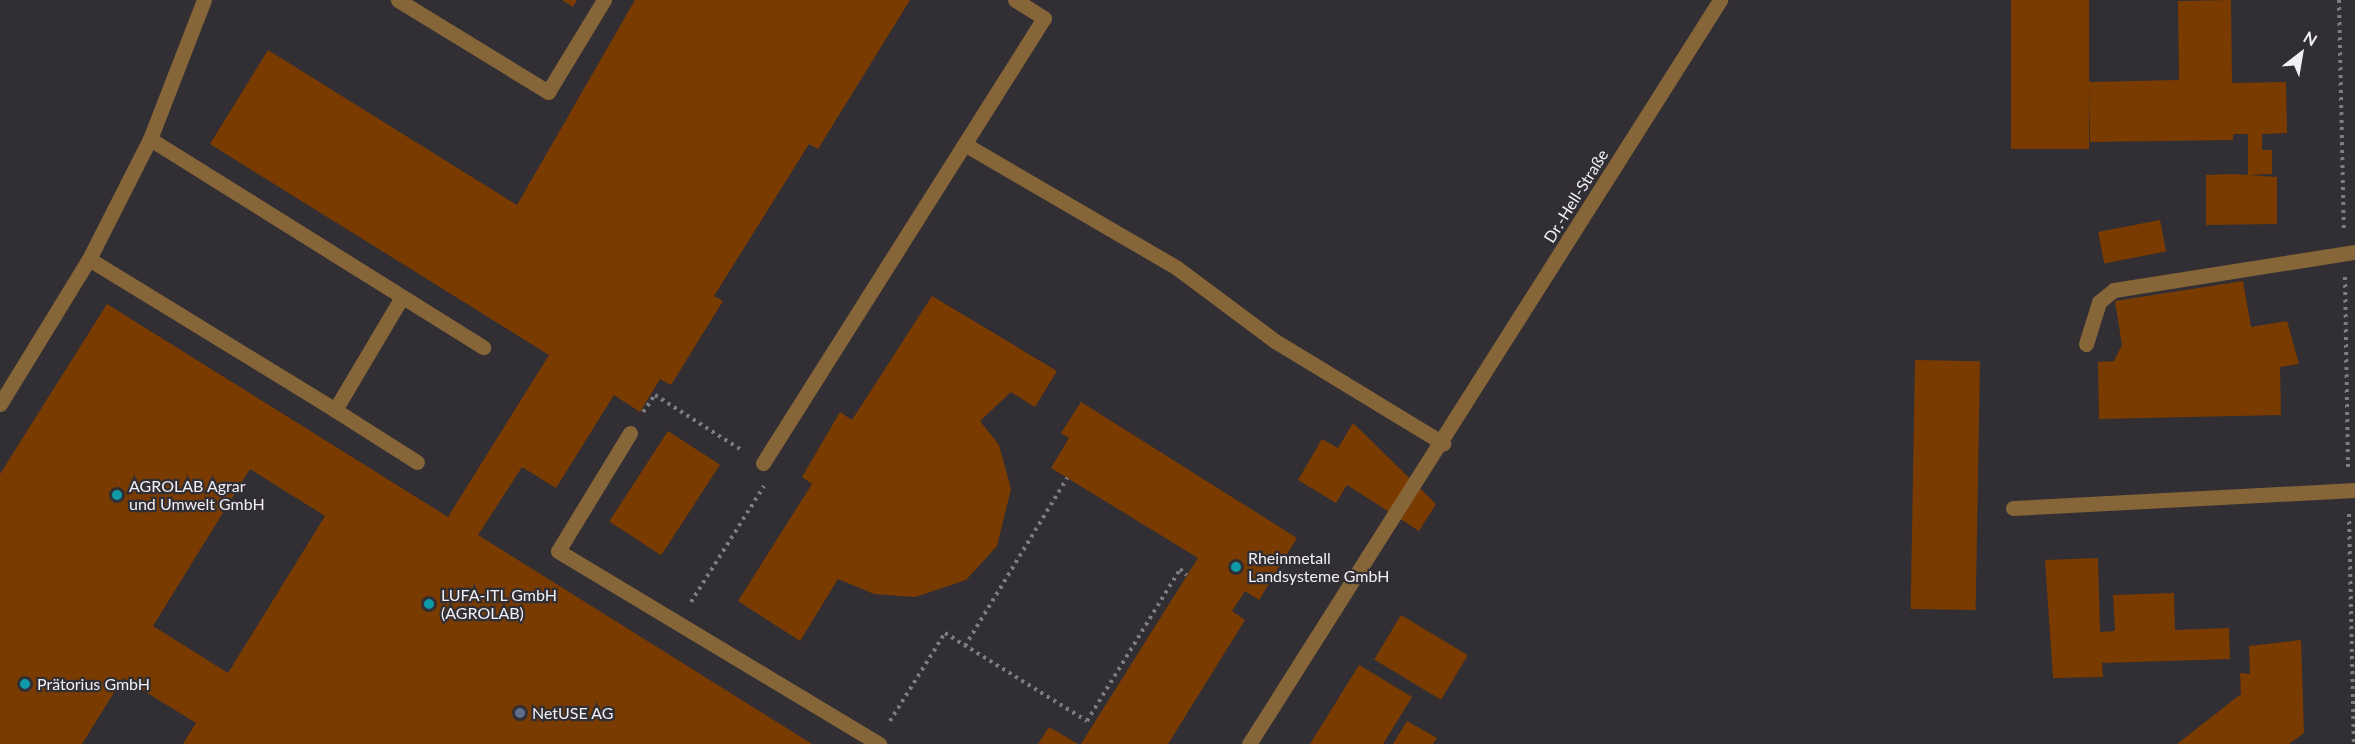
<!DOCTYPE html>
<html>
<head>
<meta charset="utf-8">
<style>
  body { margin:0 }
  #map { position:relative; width:2355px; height:744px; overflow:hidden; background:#312e34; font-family:Lato,sans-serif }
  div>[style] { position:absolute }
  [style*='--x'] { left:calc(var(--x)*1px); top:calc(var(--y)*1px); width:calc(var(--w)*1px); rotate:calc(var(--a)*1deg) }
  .building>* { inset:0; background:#7a3b00; transform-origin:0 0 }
  .path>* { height:4px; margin-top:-2px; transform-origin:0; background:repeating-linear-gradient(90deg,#7f7c82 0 3px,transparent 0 7.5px) }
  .service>* { height:15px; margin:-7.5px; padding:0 7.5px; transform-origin:7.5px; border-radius:7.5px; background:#866538 }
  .dots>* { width:16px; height:16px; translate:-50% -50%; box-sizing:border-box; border:3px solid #312e34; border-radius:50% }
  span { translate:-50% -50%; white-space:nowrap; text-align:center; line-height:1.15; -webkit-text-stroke:4.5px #312e34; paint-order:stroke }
  .street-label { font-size:16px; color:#f2f0f5 }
  .poi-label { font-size:16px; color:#f2f0f5 }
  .left { translate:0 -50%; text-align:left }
  .north { position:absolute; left:2271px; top:24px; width:60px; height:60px; -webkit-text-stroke:4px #312e34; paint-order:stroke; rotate:31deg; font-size:16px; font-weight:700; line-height:24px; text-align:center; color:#f2f0f5 }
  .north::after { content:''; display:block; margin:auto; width:21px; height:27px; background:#f2f0f5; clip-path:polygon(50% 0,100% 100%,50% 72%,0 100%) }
</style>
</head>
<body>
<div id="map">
  <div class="building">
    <i style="clip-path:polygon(562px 0,577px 0,573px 7px)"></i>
    <i style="clip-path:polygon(evenodd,635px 0,910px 0,818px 149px,809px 144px,714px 296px,723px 301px,671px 385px,660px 379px,640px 412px,614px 395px,556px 488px,522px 467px,478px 535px,812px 744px,183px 744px,196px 723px,123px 678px,82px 744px,0 744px,0 474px,107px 304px,448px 517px,549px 355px,210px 144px,268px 50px,517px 205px,635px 0,250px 469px,325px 516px,228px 673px,153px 626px,250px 469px)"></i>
    <i style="left:2011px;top:0;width:78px;height:149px"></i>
    <i style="clip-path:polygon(2231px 0,2232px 83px,2286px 82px,2287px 133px,2262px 134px,2262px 150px,2272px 150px,2272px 174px,2248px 175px,2248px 134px,2233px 134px,2233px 140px,2090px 142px,2089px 82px,2179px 80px,2178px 1px)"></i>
    <i style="clip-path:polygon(2233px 174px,2277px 177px,2277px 224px,2206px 225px,2206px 175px)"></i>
    <i style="left:2160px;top:220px;width:32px;height:63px;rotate:79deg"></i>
    <i style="clip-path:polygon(2243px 281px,2251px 327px,2287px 321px,2299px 364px,2280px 367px,2281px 415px,2099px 419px,2098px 362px,2114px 361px,2122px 345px,2115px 301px)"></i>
    <i style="clip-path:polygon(932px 296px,1057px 371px,1035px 407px,1011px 392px,980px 421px,999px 445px,1011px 489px,997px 546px,966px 580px,915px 597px,874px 594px,838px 579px,800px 641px,738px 601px,812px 484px,802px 477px,840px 412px,852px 420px)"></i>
    <i style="left:1915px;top:360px;width:65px;height:249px;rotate:1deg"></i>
    <i style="clip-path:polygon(1081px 402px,1297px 538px,1259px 600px,1245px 591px,1232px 611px,1245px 620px,1168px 744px,1081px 744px,1198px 558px,1051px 468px,1069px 438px,1061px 433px)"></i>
    <i style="clip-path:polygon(1353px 423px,1436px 504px,1419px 531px,1347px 485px,1336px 503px,1298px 480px,1322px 439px,1338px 448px)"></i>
    <i style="left:668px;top:431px;width:62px;height:108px;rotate:33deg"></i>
    <i style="clip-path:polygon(2098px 558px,2100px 632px,2115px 631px,2113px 595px,2174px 593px,2175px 630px,2229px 628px,2230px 659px,2102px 663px,2103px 677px,2053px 678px,2045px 560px)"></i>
    <i style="left:1401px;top:615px;width:78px;height:52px;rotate:31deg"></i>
    <i style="clip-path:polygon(2301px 640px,2304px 733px,2289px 744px,2177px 744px,2241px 694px,2240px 673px,2250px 674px,2249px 646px)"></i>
    <i style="clip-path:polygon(1359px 665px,1412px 697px,1383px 744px,1310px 744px)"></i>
    <i style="clip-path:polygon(1407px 721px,1437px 738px,1433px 744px,1393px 744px)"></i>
    <i style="clip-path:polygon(1049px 727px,1078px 744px,1038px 744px)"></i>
  </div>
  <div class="path">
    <i style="--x:2339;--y:0;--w:230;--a:88.8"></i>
    <i style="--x:2345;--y:277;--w:190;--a:89.1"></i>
    <i style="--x:643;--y:412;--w:21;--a:-55"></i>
    <i style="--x:655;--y:395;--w:104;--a:32.5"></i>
    <i style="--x:2349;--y:514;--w:230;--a:88.8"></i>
    <i style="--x:691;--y:602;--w:137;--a:-57.8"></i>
    <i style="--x:965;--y:646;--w:197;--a:-58.7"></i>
    <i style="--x:890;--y:721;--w:104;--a:-58"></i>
    <i style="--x:945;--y:633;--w:167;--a:31.8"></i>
    <i style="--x:1087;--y:721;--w:178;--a:-58.5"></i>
    <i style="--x:1180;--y:569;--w:9;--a:41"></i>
  </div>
  <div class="service">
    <i style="--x:398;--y:0;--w:176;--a:31.5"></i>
    <i style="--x:548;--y:92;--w:108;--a:-58.7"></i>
    <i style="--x:150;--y:139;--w:393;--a:32"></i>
    <i style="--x:966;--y:145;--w:244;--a:30.2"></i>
    <i style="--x:1177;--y:268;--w:122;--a:36.7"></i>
    <i style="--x:1275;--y:341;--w:197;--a:31.3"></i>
    <i style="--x:89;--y:259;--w:289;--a:31.5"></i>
    <i style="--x:402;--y:297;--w:131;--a:120.7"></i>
    <i style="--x:335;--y:410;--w:97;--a:32.4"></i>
    <i style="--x:2086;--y:344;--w:44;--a:-72.8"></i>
    <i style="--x:2099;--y:302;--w:19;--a:-39"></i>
    <i style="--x:2114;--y:290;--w:244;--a:-9"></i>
    <i style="--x:0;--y:404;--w:170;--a:-58.5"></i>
    <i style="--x:89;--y:259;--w:135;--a:-63.1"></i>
    <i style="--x:150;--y:139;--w:149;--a:-68.8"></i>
    <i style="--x:630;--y:433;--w:138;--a:121.4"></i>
    <i style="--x:558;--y:551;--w:375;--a:31"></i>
    <i style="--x:763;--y:463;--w:526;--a:-57.73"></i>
    <i style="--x:1044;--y:18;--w:34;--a:-148"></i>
    <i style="--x:2013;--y:508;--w:342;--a:-3"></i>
    <i style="--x:1249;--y:744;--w:881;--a:-57.66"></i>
  </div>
  <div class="dots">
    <i style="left:117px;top:495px;background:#0f9aa8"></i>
    <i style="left:1236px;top:567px;background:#0f9aa8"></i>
    <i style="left:429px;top:604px;background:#0f9aa8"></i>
    <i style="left:25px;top:684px;background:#0f9aa8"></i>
    <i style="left:520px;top:713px;background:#5c6f8a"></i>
  </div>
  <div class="street-label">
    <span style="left:1576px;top:196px;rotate:-58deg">Dr.-Hell-Straße</span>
  </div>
  <div class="poi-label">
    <span class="left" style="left:129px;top:495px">AGROLAB Agrar<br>und Umwelt GmbH</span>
    <span class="left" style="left:1248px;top:567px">Rheinmetall<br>Landsysteme GmbH</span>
    <span class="left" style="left:441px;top:604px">LUFA-ITL GmbH<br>(AGROLAB)</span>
    <span class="left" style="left:37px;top:684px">Prätorius GmbH</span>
    <span class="left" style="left:532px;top:713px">NetUSE AG</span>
  </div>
  <div class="north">N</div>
</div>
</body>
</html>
